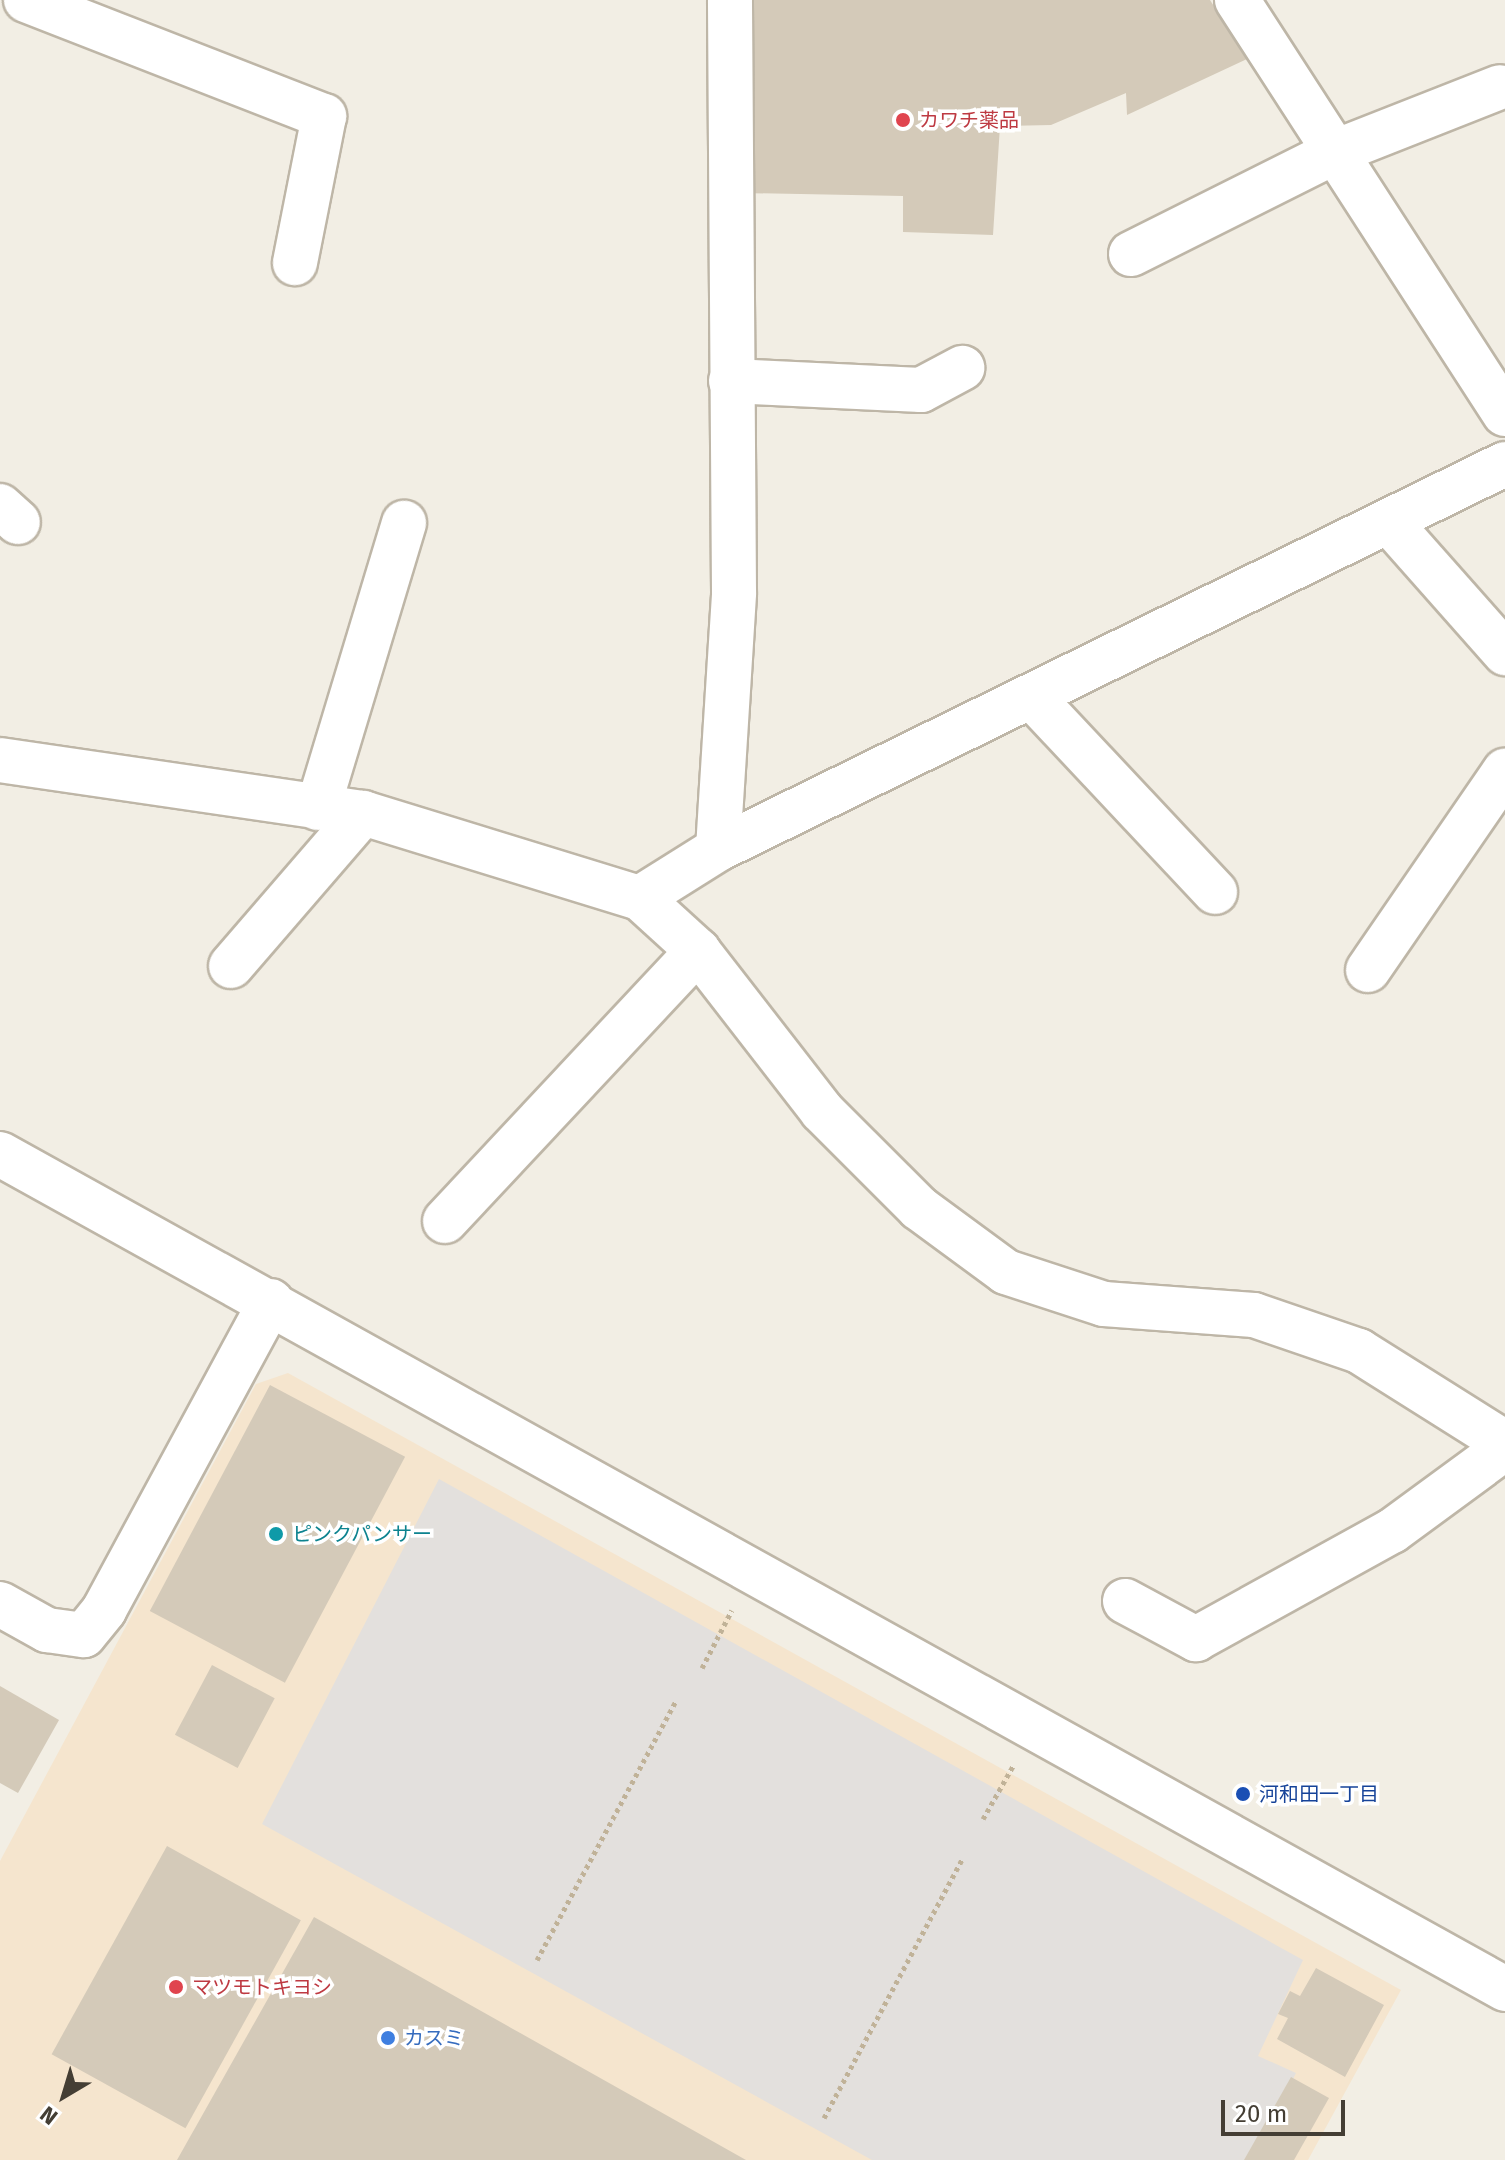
<!DOCTYPE html>
<html>
<head>
<meta charset="utf-8">
<style>
  body { margin:0 }
  #map { position:relative; width:1505px; height:2160px; overflow:hidden; background:#f2eee4; font-family:"Fira Sans","Noto Sans JP",sans-serif }
  div>[style] { position:absolute }
  [style*='--x'] { left:calc(var(--x)*1px); top:calc(var(--y)*1px); width:calc(var(--w)*1px); rotate:calc(var(--a)*1deg) }
  .commercial>* { inset:0; background:#f5e5ce }
  .parking>* { inset:0; background:#e3e0dd }
  .building>* { inset:0; background:#d4cab9; transform-origin:0 0 }
  .path>* { height:5px; margin-top:-2.5px; transform-origin:0; background:repeating-linear-gradient(90deg,#c0b298 0 4px,transparent 0 8px) }
  .roads { filter:drop-shadow(2px 0 #beb6a7) drop-shadow(-2px 0 #beb6a7) drop-shadow(0 2px #beb6a7) drop-shadow(0 -2px #beb6a7) }
  .minor>* { height:44px; margin:-22px; padding:0 22px; transform-origin:22px; border-radius:22px; background:#fff }
  .dots>* { width:22px; height:22px; translate:-50% -50%; box-sizing:border-box; border:4px solid #fff; border-radius:50% }
  span { translate:-50% -50%; white-space:nowrap; text-align:center; line-height:1.15; -webkit-text-stroke:7px #fff; paint-order:stroke }
  .health-label { font-size:20px; color:#be3a42 }
  .left { translate:0 -50%; text-align:left }
  .culture-label { font-size:20px; color:#0d838f }
  .transit-label { font-size:20px; color:#164399 }
  .shop-label { font-size:20px; color:#366cbe }
  .north { position:absolute; left:24px; top:2056px; width:80px; height:80px; -webkit-text-stroke:6px #fff; paint-order:stroke; rotate:218deg; font-size:22px; font-weight:700; line-height:32px; text-align:center; color:#443e34 }
  .north::after { content:''; display:block; margin:auto; width:28px; height:36px; background:#443e34; clip-path:polygon(50% 0,100% 100%,50% 72%,0 100%) }
  .scale { position:absolute; left:1221px; top:2100px; width:124px; height:36px; box-sizing:border-box; border:4px solid #443e34; border-top:0; padding-left:10px; font-size:24px; line-height:28px; white-space:nowrap; color:#443e34; -webkit-text-stroke:6px #fff; paint-order:stroke }
</style>
</head>
<body>
<div id="map">
  <div class="commercial">
    <i style="clip-path:polygon(288px 1373px,1401px 1990px,1308px 2160px,0 2160px,0 1861px,256px 1384px)"></i>
  </div>
  <div class="parking">
    <i style="clip-path:polygon(439px 1479px,1303px 1960px,1258px 2056px,1296px 2073px,1252px 2160px,872px 2160px,262px 1824px)"></i>
  </div>
  <div class="building">
    <i style="clip-path:polygon(745px 0,1210px 0,1247px 59px,1127px 115px,1126px 93px,1051px 125px,1000px 126px,993px 235px,903px 232px,903px 196px,742px 193px)"></i>
    <i style="left:270px;top:1385px;width:153px;height:256px;rotate:28deg"></i>
    <i style="left:212px;top:1665px;width:71px;height:79px;rotate:28deg"></i>
    <i style="clip-path:polygon(0 1686px,59px 1720px,18px 1793px,0 1783px)"></i>
    <i style="left:167px;top:1846px;width:153px;height:238px;rotate:29deg"></i>
    <i style="clip-path:polygon(314px 1917px,746px 2160px,177px 2160px)"></i>
    <i style="clip-path:polygon(1316px 1968px,1384px 2005px,1345px 2077px,1277px 2039px,1288px 2018px,1278px 2014px,1290px 1991px,1300px 1996px)"></i>
    <i style="clip-path:polygon(1291px 2077px,1329px 2098px,1294px 2160px,1244px 2160px)"></i>
  </div>
  <div class="path">
    <i style="--x:702;--y:1668;--w:65;--a:-62.7"></i>
    <i style="--x:983;--y:1819;--w:61;--a:-60.5"></i>
    <i style="--x:537;--y:1960;--w:294;--a:-61.8"></i>
    <i style="--x:824;--y:2118;--w:293;--a:-61.9"></i>
  </div>
  <div class="roads">
    <div class="minor">
      <i style="--x:26;--y:0;--w:320;--a:21.3"></i>
      <i style="--x:324;--y:116;--w:150;--a:101.2"></i>
      <i style="--x:1237;--y:0;--w:493;--a:57.1"></i>
      <i style="--x:1131;--y:254;--w:228;--a:-26.6"></i>
      <i style="--x:1335;--y:152;--w:177;--a:-21.5"></i>
      <i style="--x:731;--y:381;--w:190;--a:2.7"></i>
      <i style="--x:921;--y:390;--w:47;--a:-28.2"></i>
      <i style="--x:0;--y:506;--w:24;--a:42"></i>
      <i style="--x:1390;--y:523;--w:174;--a:48.5"></i>
      <i style="--x:1033;--y:698;--w:266;--a:46.8"></i>
      <i style="--x:0;--y:760;--w:367;--a:8.3"></i>
      <i style="--x:363;--y:813;--w:290;--a:17.1"></i>
      <i style="--x:640;--y:898;--w:79;--a:42.4"></i>
      <i style="--x:698;--y:951;--w:202;--a:52.2"></i>
      <i style="--x:822;--y:1111;--w:137;--a:45"></i>
      <i style="--x:919;--y:1208;--w:108;--a:36.3"></i>
      <i style="--x:1006;--y:1272;--w:103;--a:18.1"></i>
      <i style="--x:1104;--y:1304;--w:150;--a:4.2"></i>
      <i style="--x:1254;--y:1315;--w:111;--a:18.9"></i>
      <i style="--x:1359;--y:1351;--w:173;--a:32.2"></i>
      <i style="--x:318;--y:808;--w:298;--a:-73.2"></i>
      <i style="--x:718;--y:849;--w:257;--a:-86.4"></i>
      <i style="--x:734;--y:592;--w:592;--a:-90.39"></i>
      <i style="--x:640;--y:898;--w:92;--a:-32.1"></i>
      <i style="--x:718;--y:849;--w:876;--a:-26.07"></i>
      <i style="--x:231;--y:966;--w:202;--a:-49.2"></i>
      <i style="--x:1368;--y:970;--w:242;--a:-55.5"></i>
      <i style="--x:0;--y:1154;--w:1721;--a:29.02"></i>
      <i style="--x:445;--y:1221;--w:370;--a:-46.9"></i>
      <i style="--x:1125;--y:1601;--w:81;--a:28.2"></i>
      <i style="--x:1196;--y:1639;--w:224;--a:-28.9"></i>
      <i style="--x:1392;--y:1531;--w:140;--a:-36.3"></i>
      <i style="--x:0;--y:1604;--w:54;--a:29"></i>
      <i style="--x:47;--y:1630;--w:37;--a:8"></i>
      <i style="--x:84;--y:1635;--w:32;--a:-51"></i>
      <i style="--x:104;--y:1610;--w:351;--a:-61.6"></i>
    </div>
  </div>
  <div class="dots">
    <i style="left:903px;top:120px;background:#e0444e"></i>
    <i style="left:276px;top:1534px;background:#0f9aa8"></i>
    <i style="left:1243px;top:1794px;background:#1a4fb4"></i>
    <i style="left:176px;top:1987px;background:#e0444e"></i>
    <i style="left:388px;top:2038px;background:#3f7fe0"></i>
  </div>
  <div class="health-label">
    <span class="left" style="left:919px;top:120px">カワチ薬品</span>
    <span class="left" style="left:192px;top:1987px">マツモトキヨシ</span>
  </div>
  <div class="culture-label">
    <span class="left" style="left:292px;top:1534px">ピンクパンサー</span>
  </div>
  <div class="transit-label">
    <span class="left" style="left:1259px;top:1794px">河和田一丁目</span>
  </div>
  <div class="shop-label">
    <span class="left" style="left:404px;top:2038px">カスミ</span>
  </div>
  <div class="north">N</div>
  <div class="scale">20 m</div>
</div>
</body>
</html>
